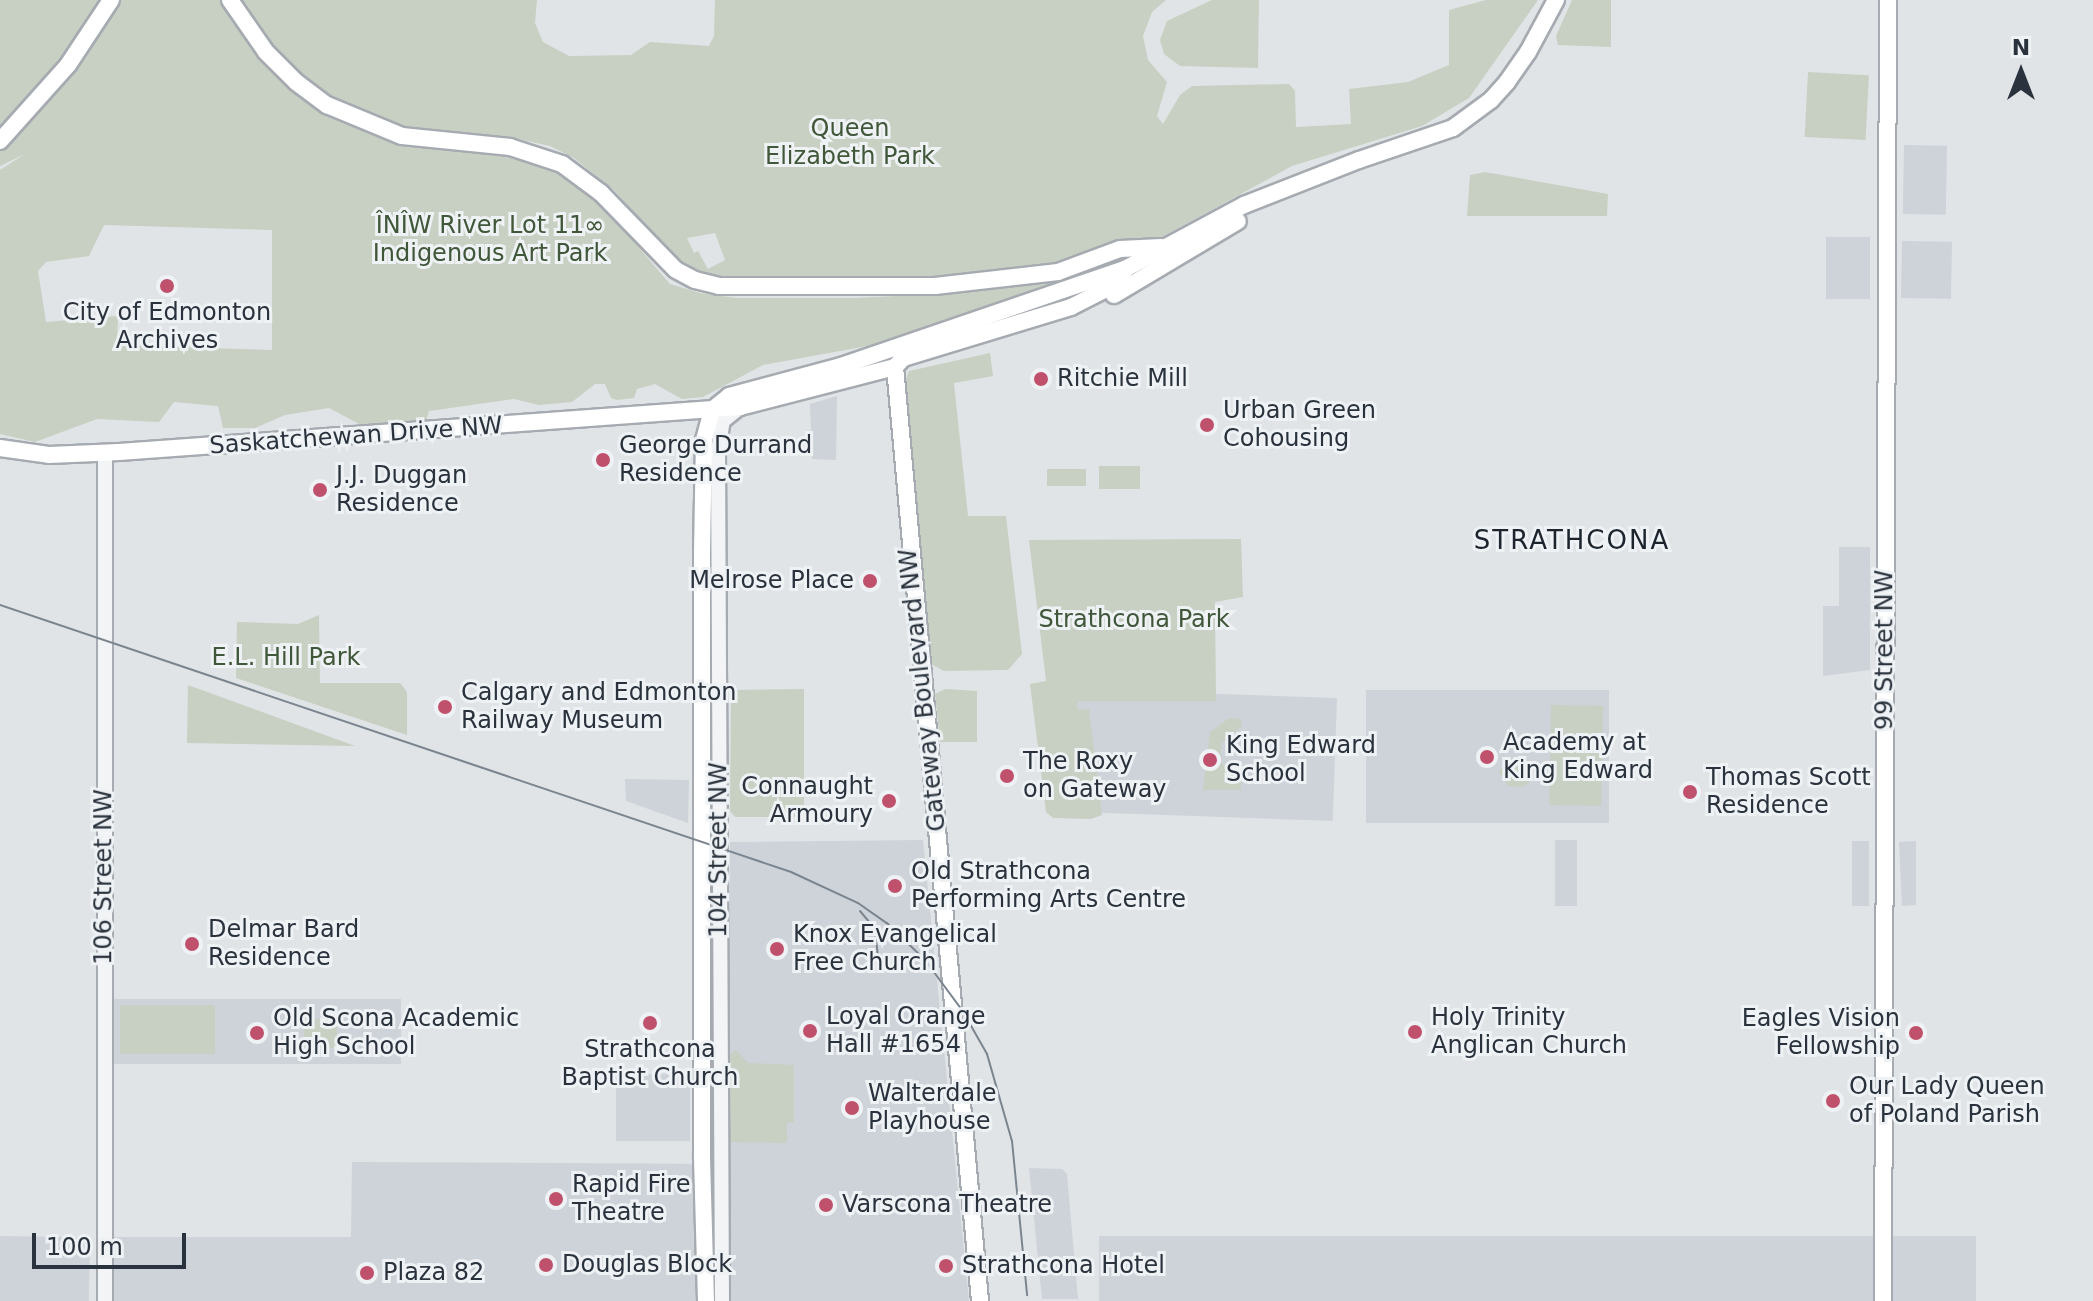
<!DOCTYPE html>
<html>
<head>
<meta charset="utf-8">
<style>
  body { margin:0 }
  #map { position:relative; width:2093px; height:1301px; overflow:hidden; background:#e0e4e7; font-family:"DejaVu Sans",sans-serif }
  div>[style] { position:absolute }
  [style*='--x'] { left:calc(var(--x)*1px); top:calc(var(--y)*1px); width:calc(var(--w)*1px); rotate:calc(var(--a)*1deg) }
  .built>* { inset:0; background:#ced3d9; transform-origin:0 0 }
  .green>* { inset:0; background:#c7d0c2; transform-origin:0 0 }
  .roads { filter:drop-shadow(2px 0 #a6abb1) drop-shadow(-2px 0 #a6abb1) drop-shadow(0 2px #a6abb1) drop-shadow(0 -2px #a6abb1) }
  .tertiary>* { height:14px; margin:-7px; padding:0 7px; transform-origin:7px; border-radius:7px; background:#f2f4f6 }
  .secondary>* { height:16px; margin:-8px; padding:0 8px; transform-origin:8px; border-radius:8px; background:#fff }
  .tram>* { height:2px; margin:-1px; padding:0 1px; transform-origin:1px; border-radius:1px; background:#7b858f }
  .dots>* { width:22px; height:22px; translate:-50% -50%; box-sizing:border-box; border:4px solid #eff2f5; border-radius:50% }
  span { translate:-50% -50%; white-space:nowrap; text-align:center; line-height:1.15; -webkit-text-stroke:6px #eff2f5; paint-order:stroke }
  .park-label { font-size:24px; color:#415739 }
  .poi-label { font-size:24px; color:#2a333d }
  .left { translate:0 -50%; text-align:left }
  .right { translate:-100% -50%; text-align:right }
  .street-label { font-size:24px; color:#2a333d }
  .neighbourhood-label { font-size:26px; color:#1c242e; letter-spacing:2px }
  .north { position:absolute; left:1981px; top:32px; width:80px; height:80px; -webkit-text-stroke:6px #eff2f5; paint-order:stroke; rotate:0deg; font-size:22px; font-weight:700; line-height:32px; text-align:center; color:#2a333d }
  .north::after { content:''; display:block; margin:auto; width:28px; height:36px; background:#2a333d; clip-path:polygon(50% 0,100% 100%,50% 72%,0 100%) }
  .scale { position:absolute; left:32px; top:1233px; width:154px; height:36px; box-sizing:border-box; border:4px solid #2a333d; border-top:0; padding-left:10px; font-size:24px; line-height:28px; white-space:nowrap; color:#2a333d; -webkit-text-stroke:6px #eff2f5; paint-order:stroke }
</style>
</head>
<body>
<div id="map">
  <div class="built">
    <i style="left:1904px;top:145px;width:43px;height:69px;rotate:1deg"></i>
    <i style="left:1826px;top:237px;width:44px;height:62px"></i>
    <i style="left:1902px;top:241px;width:50px;height:57px;rotate:1deg"></i>
    <i style="clip-path:polygon(837px 396px,836px 460px,812px 459px,810px 404px)"></i>
    <i style="clip-path:polygon(1839px 547px,1870px 547px,1870px 670px,1823px 676px,1823px 606px,1839px 606px)"></i>
    <i style="left:1609px;top:690px;width:133px;height:243px;rotate:90deg"></i>
    <i style="left:1337px;top:698px;width:123px;height:260px;rotate:92deg"></i>
    <i style="clip-path:polygon(625px 779px,689px 780px,688px 823px,626px 801px)"></i>
    <i style="clip-path:polygon(923px 840px,969px 1301px,111px 1301px,113px 1237px,351px 1237px,352px 1162px,728px 1164px,730px 842px)"></i>
    <i style="left:1555px;top:840px;width:22px;height:66px"></i>
    <i style="left:1852px;top:841px;width:17px;height:65px"></i>
    <i style="clip-path:polygon(1916px 841px,1916px 905px,1902px 906px,1899px 842px)"></i>
    <i style="left:114px;top:999px;width:287px;height:65px"></i>
    <i style="left:616px;top:1074px;width:74px;height:67px"></i>
    <i style="clip-path:polygon(1029px 1168px,1062px 1169px,1067px 1174px,1078px 1299px,1042px 1299px)"></i>
    <i style="left:0;top:1236px;width:90px;height:65px;rotate:1deg"></i>
    <i style="left:1099px;top:1236px;width:877px;height:65px"></i>
  </div>
  <div class="green">
    <i style="clip-path:polygon(evenodd,0 0,537px 0,535px 23px,543px 42px,569px 56px,631px 55px,650px 42px,709px 46px,714px 36px,715px 0,1166px 0,1152px 12px,1143px 36px,1148px 60px,1167px 82px,1157px 116px,1163px 124px,1180px 95px,1192px 86px,1289px 84px,1295px 91px,1296px 127px,1351px 124px,1349px 89px,1408px 82px,1449px 65px,1449px 10px,1486px 0,1538px 0,1469px 98px,1422px 126px,1292px 166px,1158px 239px,1061px 264px,890px 284px,718px 280px,695px 274px,671px 255px,614px 190px,574px 158px,550px 146px,505px 136px,523px 153px,587px 187px,670px 284px,700px 293px,736px 298px,855px 298px,919px 295px,1068px 279px,1042px 291px,873px 345px,763px 365px,703px 397px,682px 399px,655px 384px,637px 389px,634px 398px,617px 400px,611px 398px,605px 384px,595px 384px,572px 402px,539px 405px,514px 399px,429px 411px,426px 421px,361px 425px,329px 408px,285px 415px,255px 428px,223px 428px,218px 406px,174px 402px,159px 422px,97px 419px,35px 442px,0 434px,0 170px,25px 154px,0 166px,0 0,104px 225px,272px 230px,272px 350px,117px 345px,118px 316px,46px 322px,38px 271px,46px 262px,89px 256px,104px 225px,0 0,715px 233px,725px 260px,708px 269px,698px 251px,694px 253px,687px 238px,715px 233px)"></i>
    <i style="clip-path:polygon(1212px 0,1259px 0,1258px 68px,1180px 66px,1164px 54px,1160px 40px,1167px 21px)"></i>
    <i style="clip-path:polygon(1572px 0,1611px 0,1611px 47px,1558px 45px,1556px 36px)"></i>
    <i style="left:1808px;top:72px;width:61px;height:65px;rotate:3deg"></i>
    <i style="clip-path:polygon(1485px 172px,1608px 194px,1607px 216px,1467px 216px,1470px 175px)"></i>
    <i style="clip-path:polygon(990px 353px,993px 376px,954px 383px,968px 516px,1006px 516px,1022px 654px,1008px 670px,944px 671px,927px 662px,902px 389px,909px 371px)"></i>
    <i style="left:1099px;top:466px;width:41px;height:23px"></i>
    <i style="left:1047px;top:469px;width:39px;height:17px"></i>
    <i style="clip-path:polygon(1241px 539px,1243px 597px,1215px 602px,1216px 701px,1077px 701px,1078px 710px,1089px 709px,1102px 815px,1091px 819px,1053px 818px,1046px 812px,1030px 684px,1046px 681px,1029px 540px)"></i>
    <i style="clip-path:polygon(319px 615px,320px 683px,400px 683px,407px 692px,407px 735px,236px 678px,237px 622px,298px 624px)"></i>
    <i style="clip-path:polygon(188px 685px,355px 746px,187px 743px)"></i>
    <i style="clip-path:polygon(804px 689px,804px 817px,735px 817px,730px 811px,731px 690px)"></i>
    <i style="clip-path:polygon(945px 689px,977px 691px,977px 742px,940px 742px,935px 694px)"></i>
    <i style="left:1551px;top:705px;width:52px;height:100px;rotate:1deg"></i>
    <i style="clip-path:polygon(1240px 718px,1242px 726px,1221px 744px,1221px 762px,1227px 769px,1241px 770px,1241px 790px,1203px 790px,1210px 732px,1228px 719px)"></i>
    <i style="clip-path:polygon(1523px 756px,1532px 763px,1527px 770px,1533px 779px,1523px 787px,1508px 786px,1499px 772px,1510px 758px)"></i>
    <i style="left:120px;top:1005px;width:95px;height:49px"></i>
    <i style="left:304px;top:1019px;width:33px;height:29px"></i>
    <i style="clip-path:polygon(736px 1050px,748px 1063px,794px 1065px,794px 1122px,787px 1123px,787px 1143px,730px 1142px,730px 1054px)"></i>
  </div>
  <div class="roads">
    <div class="tertiary">
      <i style="--x:105;--y:1301;--w:849;--a:-90"></i>
      <i style="--x:722;--y:1301;--w:850;--a:-90.27"></i>
      <i style="--x:718;--y:451;--w:30;--a:-81"></i>
      <i style="--x:723;--y:421;--w:22;--a:-39"></i>
    </div>
    <div class="secondary">
      <i style="--x:230;--y:0;--w:63;--a:55.3"></i>
      <i style="--x:266;--y:52;--w:42;--a:45"></i>
      <i style="--x:296;--y:82;--w:39;--a:37"></i>
      <i style="--x:327;--y:105;--w:81;--a:22.5"></i>
      <i style="--x:402;--y:136;--w:109;--a:5.8"></i>
      <i style="--x:510;--y:147;--w:55;--a:18.1"></i>
      <i style="--x:562;--y:164;--w:49;--a:36.6"></i>
      <i style="--x:601;--y:193;--w:107;--a:45.8"></i>
      <i style="--x:676;--y:270;--w:21;--a:28"></i>
      <i style="--x:695;--y:280;--w:25;--a:14"></i>
      <i style="--x:719;--y:286;--w:216;--a:0"></i>
      <i style="--x:935;--y:286;--w:124;--a:-6.5"></i>
      <i style="--x:1058;--y:272;--w:66;--a:-20.4"></i>
      <i style="--x:1120;--y:249;--w:41;--a:-2.8"></i>
      <i style="--x:0;--y:141;--w:102;--a:-48.2"></i>
      <i style="--x:68;--y:65;--w:78;--a:-56.5"></i>
      <i style="--x:1114;--y:295;--w:144;--a:-30.8"></i>
      <i style="--x:895;--y:367;--w:938;--a:84.8"></i>
      <i style="--x:0;--y:448;--w:49;--a:8.1"></i>
      <i style="--x:49;--y:455;--w:70;--a:-2.5"></i>
      <i style="--x:119;--y:452;--w:623;--a:-4.14"></i>
      <i style="--x:740;--y:407;--w:160;--a:-14.5"></i>
      <i style="--x:895;--y:367;--w:12;--a:-48"></i>
      <i style="--x:903;--y:358;--w:176;--a:-16.9"></i>
      <i style="--x:1071;--y:307;--w:53;--a:-27.1"></i>
      <i style="--x:1118;--y:283;--w:16;--a:-63"></i>
      <i style="--x:706;--y:1301;--w:147;--a:-91.6"></i>
      <i style="--x:702;--y:1154;--w:601;--a:-90"></i>
      <i style="--x:702;--y:553;--w:113;--a:-89"></i>
      <i style="--x:704;--y:440;--w:31;--a:-75"></i>
      <i style="--x:712;--y:410;--w:22;--a:-39"></i>
      <i style="--x:729;--y:396;--w:116;--a:-15"></i>
      <i style="--x:841;--y:366;--w:300;--a:-18.9"></i>
      <i style="--x:1125;--y:269;--w:135;--a:-28.3"></i>
      <i style="--x:1244;--y:205;--w:123;--a:-21.4"></i>
      <i style="--x:1359;--y:160;--w:99;--a:-18.8"></i>
      <i style="--x:1453;--y:128;--w:47;--a:-36.4"></i>
      <i style="--x:1491;--y:100;--w:24;--a:-48"></i>
      <i style="--x:1507;--y:82;--w:37;--a:-55"></i>
      <i style="--x:1528;--y:52;--w:59;--a:-61.7"></i>
      <i style="--x:1883;--y:1301;--w:1301;--a:-89.78"></i>
    </div>
  </div>
  <div class="tram">
    <i style="--x:0;--y:605;--w:835;--a:18.65"></i>
    <i style="--x:791;--y:872;--w:74;--a:24.8"></i>
    <i style="--x:858;--y:903;--w:35;--a:35"></i>
    <i style="--x:887;--y:923;--w:53;--a:44.2"></i>
    <i style="--x:925;--y:960;--w:62;--a:53.5"></i>
    <i style="--x:962;--y:1010;--w:51;--a:60.4"></i>
    <i style="--x:987;--y:1054;--w:91;--a:74"></i>
    <i style="--x:1012;--y:1141;--w:155;--a:84.4"></i>
    <i style="--x:860;--y:911;--w:23;--a:50"></i>
    <i style="--x:875;--y:929;--w:28;--a:84"></i>
  </div>
  <div class="dots">
    <i style="left:167px;top:286px;background:#c0516c"></i>
    <i style="left:1041px;top:379px;background:#c0516c"></i>
    <i style="left:1207px;top:425px;background:#c0516c"></i>
    <i style="left:603px;top:460px;background:#c0516c"></i>
    <i style="left:320px;top:490px;background:#c0516c"></i>
    <i style="left:870px;top:581px;background:#c0516c"></i>
    <i style="left:445px;top:707px;background:#c0516c"></i>
    <i style="left:1487px;top:757px;background:#c0516c"></i>
    <i style="left:1210px;top:760px;background:#c0516c"></i>
    <i style="left:1007px;top:776px;background:#c0516c"></i>
    <i style="left:1690px;top:792px;background:#c0516c"></i>
    <i style="left:889px;top:801px;background:#c0516c"></i>
    <i style="left:895px;top:886px;background:#c0516c"></i>
    <i style="left:192px;top:944px;background:#c0516c"></i>
    <i style="left:777px;top:949px;background:#c0516c"></i>
    <i style="left:650px;top:1023px;background:#c0516c"></i>
    <i style="left:810px;top:1031px;background:#c0516c"></i>
    <i style="left:1415px;top:1032px;background:#c0516c"></i>
    <i style="left:257px;top:1033px;background:#c0516c"></i>
    <i style="left:1916px;top:1033px;background:#c0516c"></i>
    <i style="left:1833px;top:1101px;background:#c0516c"></i>
    <i style="left:852px;top:1108px;background:#c0516c"></i>
    <i style="left:556px;top:1199px;background:#c0516c"></i>
    <i style="left:826px;top:1205px;background:#c0516c"></i>
    <i style="left:546px;top:1265px;background:#c0516c"></i>
    <i style="left:946px;top:1266px;background:#c0516c"></i>
    <i style="left:367px;top:1273px;background:#c0516c"></i>
  </div>
  <div class="park-label">
    <span style="left:850px;top:143px">Queen<br>Elizabeth Park</span>
    <span style="left:490px;top:240px">ÎNÎW River Lot 11∞<br>Indigenous Art Park</span>
    <span style="left:1134px;top:620px">Strathcona Park</span>
    <span style="left:286px;top:658px">E.L. Hill Park</span>
  </div>
  <div class="poi-label">
    <span style="left:167px;top:327px">City of Edmonton<br>Archives</span>
    <span class="left" style="left:1057px;top:379px">Ritchie Mill</span>
    <span class="left" style="left:1223px;top:425px">Urban Green<br>Cohousing</span>
    <span class="left" style="left:619px;top:460px">George Durrand<br>Residence</span>
    <span class="left" style="left:336px;top:490px">J.J. Duggan<br>Residence</span>
    <span class="right" style="left:854px;top:581px">Melrose Place</span>
    <span class="left" style="left:461px;top:707px">Calgary and Edmonton<br>Railway Museum</span>
    <span class="left" style="left:1503px;top:757px">Academy at<br>King Edward</span>
    <span class="left" style="left:1226px;top:760px">King Edward<br>School</span>
    <span class="left" style="left:1023px;top:776px">The Roxy<br>on Gateway</span>
    <span class="left" style="left:1706px;top:792px">Thomas Scott<br>Residence</span>
    <span class="right" style="left:873px;top:801px">Connaught<br>Armoury</span>
    <span class="left" style="left:911px;top:886px">Old Strathcona<br>Performing Arts Centre</span>
    <span class="left" style="left:208px;top:944px">Delmar Bard<br>Residence</span>
    <span class="left" style="left:793px;top:949px">Knox Evangelical<br>Free Church</span>
    <span class="left" style="left:826px;top:1031px">Loyal Orange<br>Hall #1654</span>
    <span class="left" style="left:1431px;top:1032px">Holy Trinity<br>Anglican Church</span>
    <span class="left" style="left:273px;top:1033px">Old Scona Academic<br>High School</span>
    <span class="right" style="left:1900px;top:1033px">Eagles Vision<br>Fellowship</span>
    <span style="left:650px;top:1064px">Strathcona<br>Baptist Church</span>
    <span class="left" style="left:1849px;top:1101px">Our Lady Queen<br>of Poland Parish</span>
    <span class="left" style="left:868px;top:1108px">Walterdale<br>Playhouse</span>
    <span class="left" style="left:572px;top:1199px">Rapid Fire<br>Theatre</span>
    <span class="left" style="left:842px;top:1205px">Varscona Theatre</span>
    <span class="left" style="left:562px;top:1265px">Douglas Block</span>
    <span class="left" style="left:962px;top:1266px">Strathcona Hotel</span>
    <span class="left" style="left:383px;top:1273px">Plaza 82</span>
  </div>
  <div class="street-label">
    <span style="left:356px;top:436px;rotate:-4deg">Saskatchewan Drive NW</span>
    <span style="left:1885px;top:650px;rotate:-90deg">99 Street NW</span>
    <span style="left:923px;top:690px;rotate:-96deg">Gateway Boulevard NW</span>
    <span style="left:719px;top:850px;rotate:-90deg">104 Street NW</span>
    <span style="left:104px;top:877px;rotate:-90deg">106 Street NW</span>
  </div>
  <div class="neighbourhood-label">
    <span style="left:1572px;top:541px">STRATHCONA</span>
  </div>
  <div class="north">N</div>
  <div class="scale">100 m</div>
</div>
</body>
</html>
